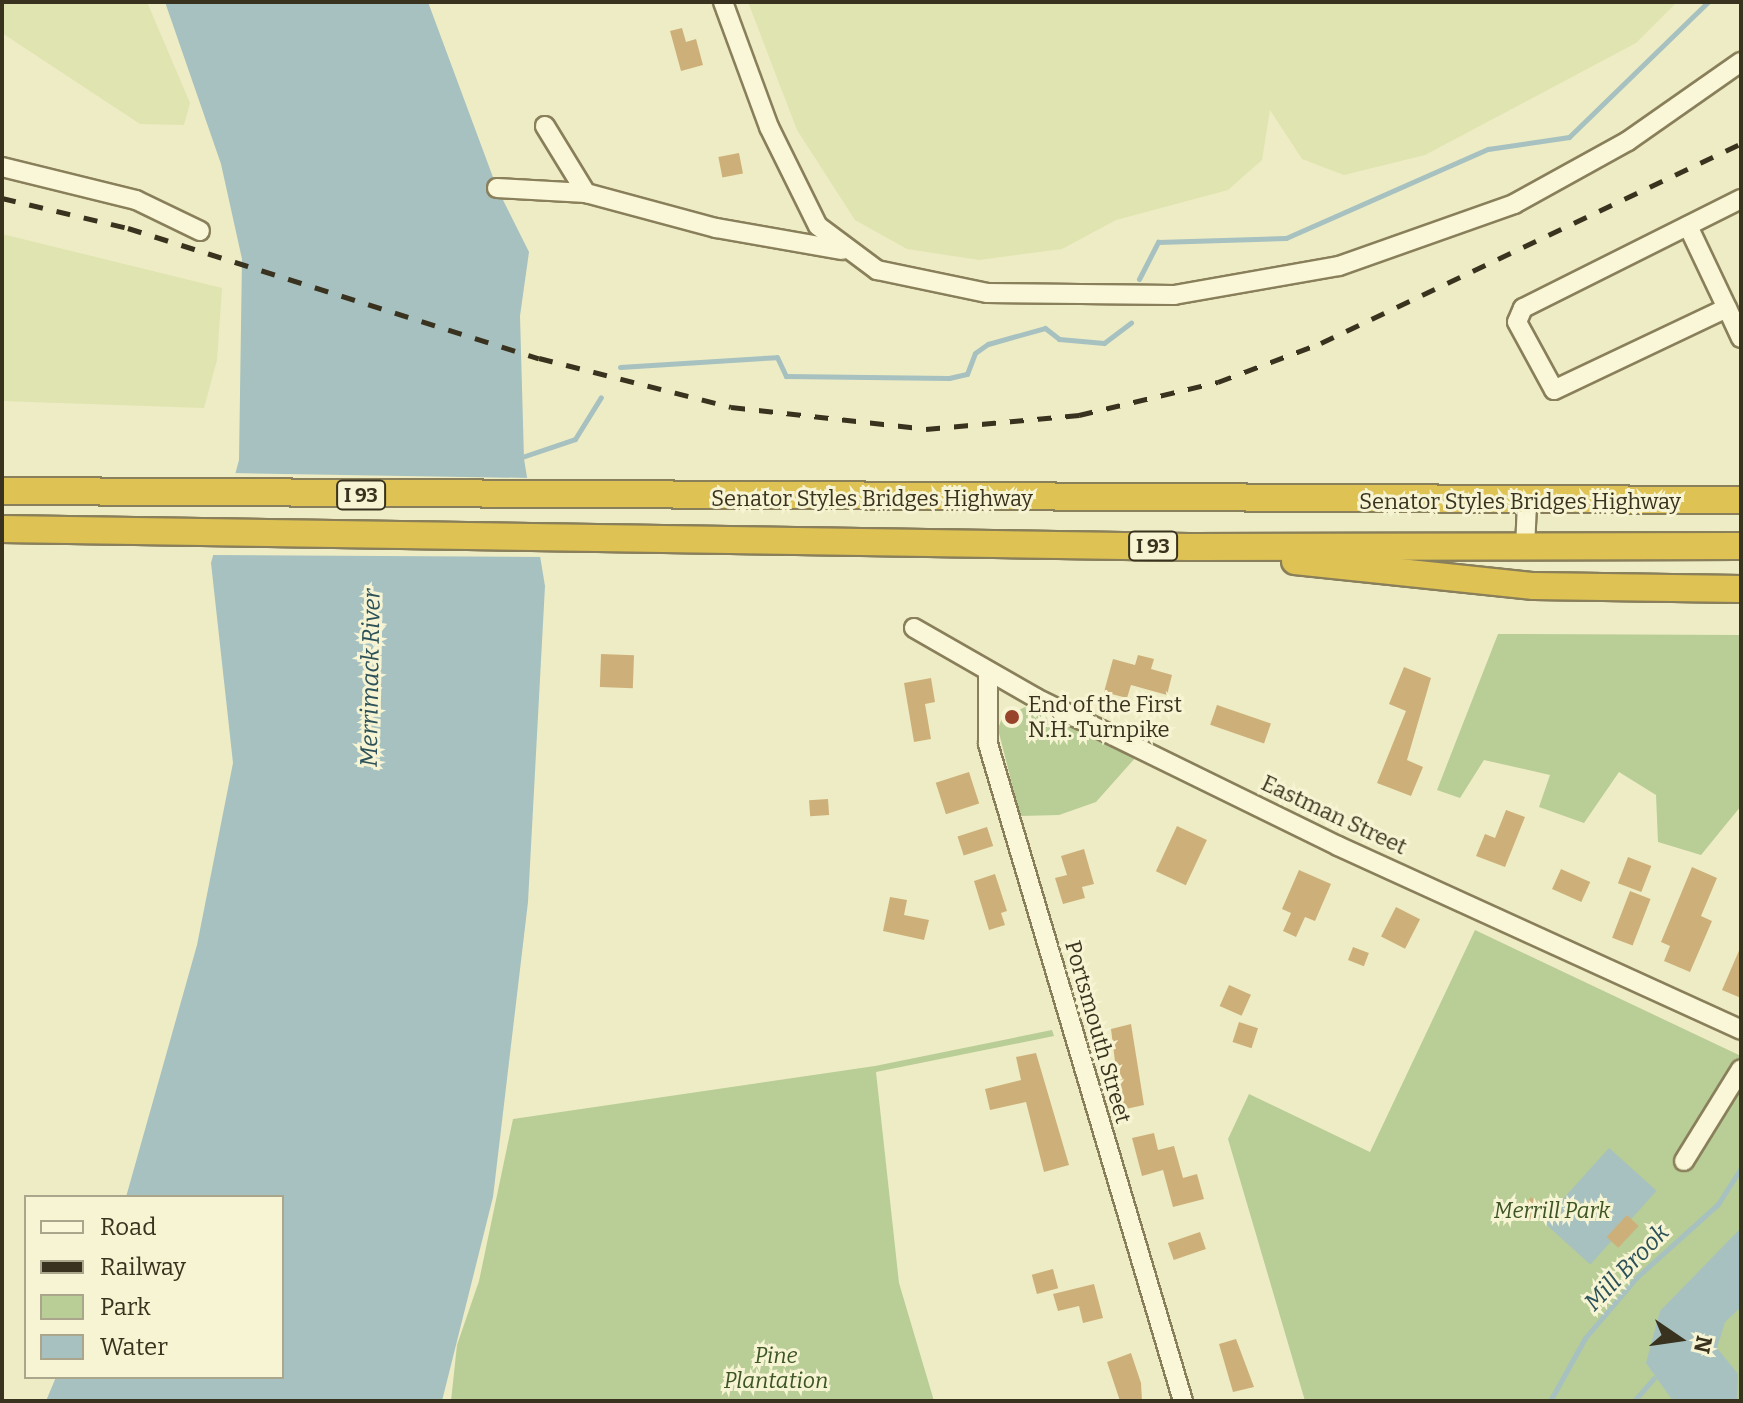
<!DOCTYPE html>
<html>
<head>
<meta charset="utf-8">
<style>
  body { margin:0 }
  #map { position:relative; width:1743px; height:1403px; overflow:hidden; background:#eeecc4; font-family:Bitter,serif }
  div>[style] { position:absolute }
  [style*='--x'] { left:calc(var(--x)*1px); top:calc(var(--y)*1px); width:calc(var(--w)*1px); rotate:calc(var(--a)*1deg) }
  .farmland>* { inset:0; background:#e0e4b1 }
  .green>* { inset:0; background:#b9cd97 }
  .water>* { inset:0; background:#a6c1c0; transform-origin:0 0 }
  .pier>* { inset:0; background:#eeecc4 }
  .stream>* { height:5px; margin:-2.5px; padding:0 2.5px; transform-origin:2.5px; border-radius:2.5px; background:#a6c1c0 }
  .building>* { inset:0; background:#cdb079; transform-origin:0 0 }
  .roads { filter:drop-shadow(2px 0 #897f5a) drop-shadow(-2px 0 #897f5a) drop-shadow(0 2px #897f5a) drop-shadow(0 -2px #897f5a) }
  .minor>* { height:18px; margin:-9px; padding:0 9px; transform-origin:9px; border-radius:9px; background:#f9f7d7 }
  .highway>* { height:26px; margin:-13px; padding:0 13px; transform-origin:13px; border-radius:13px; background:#dec354 }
  .rail>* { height:5px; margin-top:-2.5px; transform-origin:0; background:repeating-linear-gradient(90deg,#39321e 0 14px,transparent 0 28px) }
  .dots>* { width:22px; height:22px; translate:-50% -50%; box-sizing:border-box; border:4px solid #f6f4d3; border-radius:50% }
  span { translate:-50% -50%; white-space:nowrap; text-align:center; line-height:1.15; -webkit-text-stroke:6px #f6f4d3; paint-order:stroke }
  .shield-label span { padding:2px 6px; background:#f6f4d3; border:2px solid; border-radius:6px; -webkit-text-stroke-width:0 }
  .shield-label { font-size:20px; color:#39321e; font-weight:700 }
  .street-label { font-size:22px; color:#39321e }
  .poi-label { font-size:22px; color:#39321e }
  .left { translate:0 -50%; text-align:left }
  .park-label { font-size:22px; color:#3d5525; font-style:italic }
  .water-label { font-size:24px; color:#2d5159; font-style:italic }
  .frame { position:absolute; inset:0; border:4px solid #39321e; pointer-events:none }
  .legend { position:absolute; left:24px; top:1195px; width:260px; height:184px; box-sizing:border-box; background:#f6f4d3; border:2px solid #aaa68b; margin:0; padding:10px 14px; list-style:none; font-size:24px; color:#39321e }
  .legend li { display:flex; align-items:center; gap:16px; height:40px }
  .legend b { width:40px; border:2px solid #aaa68b }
  .north { position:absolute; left:1639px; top:1299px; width:80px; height:80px; -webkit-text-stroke:6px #f6f4d3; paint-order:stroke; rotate:103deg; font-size:22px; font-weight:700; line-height:32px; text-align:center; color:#39321e }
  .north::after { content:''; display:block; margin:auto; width:28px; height:36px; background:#39321e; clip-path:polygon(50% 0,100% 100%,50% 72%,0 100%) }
</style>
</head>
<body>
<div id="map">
  <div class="farmland">
    <i style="clip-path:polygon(2px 2px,147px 2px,190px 103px,184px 125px,140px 124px,2px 33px)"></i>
    <i style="clip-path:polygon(748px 2px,1677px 2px,1636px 43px,1425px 155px,1344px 175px,1302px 159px,1270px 110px,1262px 160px,1228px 190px,1116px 220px,1062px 249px,979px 260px,907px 249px,855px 220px,797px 130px)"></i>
    <i style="clip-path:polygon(2px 234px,222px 288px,217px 360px,204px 408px,2px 401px)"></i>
  </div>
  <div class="green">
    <i style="clip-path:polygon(1498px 634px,1741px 635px,1741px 806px,1701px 855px,1658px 842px,1656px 795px,1619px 772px,1584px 823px,1539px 807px,1550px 775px,1484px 760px,1460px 798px,1437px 790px)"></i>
    <i style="clip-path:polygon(1025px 707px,1047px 713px,1136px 757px,1096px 802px,1059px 815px,1020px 816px,998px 729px,1002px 718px)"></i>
    <i style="clip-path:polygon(1475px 930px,1741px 1056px,1741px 1401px,1305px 1401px,1228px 1139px,1249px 1094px,1370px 1152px)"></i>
    <i style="clip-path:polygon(1052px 1030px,1054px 1036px,876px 1072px,899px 1283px,934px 1401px,451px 1401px,457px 1345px,479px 1281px,513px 1119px,875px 1066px)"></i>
  </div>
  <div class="water">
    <i style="clip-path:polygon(165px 2px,428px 2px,497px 188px,529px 252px,520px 316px,524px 459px,545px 586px,528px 902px,493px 1197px,442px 1401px,46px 1401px,56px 1377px,282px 1377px,282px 1197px,126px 1197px,197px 945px,233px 763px,211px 563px,239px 460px,242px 259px,221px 164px)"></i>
    <i style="left:1609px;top:1148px;width:64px;height:99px;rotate:42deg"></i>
    <i style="clip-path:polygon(1741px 1228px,1741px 1307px,1725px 1322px,1717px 1348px,1738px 1374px,1737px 1401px,1673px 1401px,1646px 1363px,1660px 1311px)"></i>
  </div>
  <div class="pier">
    <i style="clip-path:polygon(231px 473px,531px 478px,545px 557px,210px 555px)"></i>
  </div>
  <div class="stream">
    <i style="--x:1139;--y:279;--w:42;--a:-62.8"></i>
    <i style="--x:1158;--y:242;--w:128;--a:-1.8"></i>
    <i style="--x:1286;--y:238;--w:221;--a:-23.8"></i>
    <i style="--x:1488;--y:149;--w:82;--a:-8.4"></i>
    <i style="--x:1569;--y:137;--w:194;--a:-44.2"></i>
    <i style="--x:620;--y:367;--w:157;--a:-3.6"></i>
    <i style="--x:777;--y:357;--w:21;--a:65"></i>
    <i style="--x:786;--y:376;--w:163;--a:0.7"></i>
    <i style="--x:949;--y:378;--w:18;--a:-13"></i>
    <i style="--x:967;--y:374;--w:22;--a:-69"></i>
    <i style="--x:975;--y:353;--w:16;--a:-35"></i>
    <i style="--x:988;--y:344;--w:59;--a:-15.7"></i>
    <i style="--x:1045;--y:328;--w:18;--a:38"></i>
    <i style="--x:1059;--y:339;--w:45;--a:5.1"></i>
    <i style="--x:1104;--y:343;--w:34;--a:-37"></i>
    <i style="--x:519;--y:458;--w:59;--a:-18.7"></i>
    <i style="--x:575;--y:439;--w:49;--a:-58.2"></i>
    <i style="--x:1550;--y:1401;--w:72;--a:-60.9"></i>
    <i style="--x:1585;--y:1338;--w:80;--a:-49.6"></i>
    <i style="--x:1637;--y:1277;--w:109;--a:-42"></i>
    <i style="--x:1718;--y:1204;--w:43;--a:-57.4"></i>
    <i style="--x:1634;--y:1401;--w:30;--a:-49"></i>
  </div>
  <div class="building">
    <i style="clip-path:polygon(682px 28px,686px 42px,696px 39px,703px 65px,681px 71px,670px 31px)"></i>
    <i style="left:739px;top:153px;width:21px;height:21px;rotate:79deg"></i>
    <i style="left:601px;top:654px;width:33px;height:33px;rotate:2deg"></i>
    <i style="clip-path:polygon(1138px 655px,1154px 659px,1151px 669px,1172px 675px,1167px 695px,1131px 685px,1127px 698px,1104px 692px,1113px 659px,1135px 665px)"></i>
    <i style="clip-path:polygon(1404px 667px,1431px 678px,1407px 760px,1423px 767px,1411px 796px,1377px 783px,1406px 711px,1389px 704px)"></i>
    <i style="clip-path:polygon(931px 678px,935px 702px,925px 704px,931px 739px,914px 742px,904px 683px)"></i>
    <i style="left:1217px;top:705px;width:57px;height:21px;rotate:19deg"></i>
    <i style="left:969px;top:772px;width:33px;height:35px;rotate:72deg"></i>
    <i style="left:828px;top:799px;width:16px;height:19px;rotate:86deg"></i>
    <i style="clip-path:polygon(1506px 810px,1525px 817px,1505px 867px,1476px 856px,1485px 834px,1495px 838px)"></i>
    <i style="left:1177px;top:826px;width:33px;height:50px;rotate:25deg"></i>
    <i style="left:987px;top:827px;width:20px;height:31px;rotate:72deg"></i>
    <i style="clip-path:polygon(1084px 849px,1094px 884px,1082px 887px,1085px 898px,1063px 904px,1055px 878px,1067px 875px,1061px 856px)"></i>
    <i style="left:1628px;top:857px;width:25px;height:28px;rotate:21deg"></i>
    <i style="clip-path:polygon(1692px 867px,1717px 878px,1701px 916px,1712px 921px,1690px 972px,1664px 961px,1670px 946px,1661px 942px)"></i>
    <i style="left:1561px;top:869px;width:32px;height:22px;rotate:24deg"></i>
    <i style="clip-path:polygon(1299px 870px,1331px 884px,1315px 921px,1305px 917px,1296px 937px,1283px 931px,1291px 913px,1282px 909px)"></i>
    <i style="clip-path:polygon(995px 874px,1007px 911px,1001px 913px,1005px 925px,989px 930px,974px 881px)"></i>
    <i style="left:1630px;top:891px;width:22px;height:50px;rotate:21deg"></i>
    <i style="clip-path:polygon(890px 897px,907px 900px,904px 915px,929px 920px,924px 940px,883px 931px)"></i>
    <i style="left:1396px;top:907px;width:27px;height:33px;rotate:27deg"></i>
    <i style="clip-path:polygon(1741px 946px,1741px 998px,1722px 990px)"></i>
    <i style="left:1353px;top:947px;width:17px;height:14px;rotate:21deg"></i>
    <i style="left:1229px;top:985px;width:24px;height:23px;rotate:24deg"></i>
    <i style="left:1239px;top:1022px;width:20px;height:21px;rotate:18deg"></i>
    <i style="clip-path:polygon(1131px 1024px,1144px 1105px,1121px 1110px,1111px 1029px)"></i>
    <i style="clip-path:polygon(1036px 1053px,1069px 1165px,1044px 1172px,1026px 1102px,990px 1110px,985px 1089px,1021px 1080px,1016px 1057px)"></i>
    <i style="clip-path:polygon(1154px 1133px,1158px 1150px,1174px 1146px,1183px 1178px,1197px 1174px,1204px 1199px,1173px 1207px,1163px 1170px,1142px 1176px,1132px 1138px)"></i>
    <i style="left:1531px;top:1197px;width:15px;height:18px;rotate:37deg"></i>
    <i style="left:1627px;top:1215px;width:16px;height:30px;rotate:43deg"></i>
    <i style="left:1200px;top:1232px;width:18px;height:34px;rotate:71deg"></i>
    <i style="left:1053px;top:1269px;width:20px;height:22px;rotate:75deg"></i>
    <i style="clip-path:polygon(1094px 1284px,1103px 1318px,1083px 1323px,1079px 1306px,1058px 1311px,1053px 1294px)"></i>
    <i style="clip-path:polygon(1236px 1339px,1254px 1387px,1233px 1392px,1219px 1344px)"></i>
    <i style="clip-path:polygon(1131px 1353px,1141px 1383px,1142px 1401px,1120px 1401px,1107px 1362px)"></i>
  </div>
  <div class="roads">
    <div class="minor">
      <i style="--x:723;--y:2;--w:133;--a:69.8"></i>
      <i style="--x:769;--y:127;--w:110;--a:63.7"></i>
      <i style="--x:818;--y:226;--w:74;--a:36.7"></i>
      <i style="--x:877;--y:270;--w:112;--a:11.8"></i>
      <i style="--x:987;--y:293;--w:187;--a:0.6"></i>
      <i style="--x:1174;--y:295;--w:168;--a:-10"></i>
      <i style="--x:1339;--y:266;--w:186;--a:-19.5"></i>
      <i style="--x:1514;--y:204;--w:130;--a:-28.9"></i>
      <i style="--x:1628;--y:141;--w:138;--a:-35"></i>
      <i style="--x:545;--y:126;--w:79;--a:58.5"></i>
      <i style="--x:586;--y:193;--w:135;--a:15.1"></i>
      <i style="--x:716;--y:228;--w:128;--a:9.9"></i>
      <i style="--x:2;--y:167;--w:138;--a:13.8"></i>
      <i style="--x:136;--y:200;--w:71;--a:25.8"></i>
      <i style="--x:497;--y:188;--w:89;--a:3.2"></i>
      <i style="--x:1741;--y:199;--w:244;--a:153.4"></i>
      <i style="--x:1523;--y:308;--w:15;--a:113"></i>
      <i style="--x:1517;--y:322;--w:77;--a:61.4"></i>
      <i style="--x:1554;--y:390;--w:191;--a:-25.4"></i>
      <i style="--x:1727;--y:308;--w:33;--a:65"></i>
      <i style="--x:1688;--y:226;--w:91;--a:64.6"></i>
      <i style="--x:1525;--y:549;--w:46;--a:-87.5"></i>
      <i style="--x:914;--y:628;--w:141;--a:29.8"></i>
      <i style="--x:1036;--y:698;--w:336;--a:26.1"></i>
      <i style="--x:1338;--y:846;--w:443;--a:24.5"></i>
      <i style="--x:988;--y:673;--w:71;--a:90"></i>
      <i style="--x:988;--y:744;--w:685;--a:73.47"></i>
      <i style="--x:1684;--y:1161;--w:108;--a:-58.2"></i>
    </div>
    <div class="highway">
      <i style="--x:2;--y:491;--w:1739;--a:0.3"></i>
      <i style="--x:2;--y:529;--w:1187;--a:0.87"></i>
      <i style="--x:1189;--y:547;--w:552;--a:-0.1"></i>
      <i style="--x:1295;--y:561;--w:240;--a:6"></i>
      <i style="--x:1534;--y:586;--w:207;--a:0.8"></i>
    </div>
  </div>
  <div class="rail">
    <i style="--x:2;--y:198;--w:130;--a:13.4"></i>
    <i style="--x:128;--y:228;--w:431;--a:17.6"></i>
    <i style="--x:539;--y:358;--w:198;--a:14.3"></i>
    <i style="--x:731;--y:407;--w:196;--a:6.4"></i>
    <i style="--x:926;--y:429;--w:154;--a:-5.2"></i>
    <i style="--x:1079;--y:415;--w:143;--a:-13.4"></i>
    <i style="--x:1218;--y:382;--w:110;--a:-20.7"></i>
    <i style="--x:1321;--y:343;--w:465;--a:-25.4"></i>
  </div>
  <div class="dots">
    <i style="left:1012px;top:717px;background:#98442a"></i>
  </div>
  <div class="shield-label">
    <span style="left:361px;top:495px">I 93</span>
    <span style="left:1153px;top:546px">I 93</span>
  </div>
  <div class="street-label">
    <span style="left:872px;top:499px">Senator Styles Bridges Highway</span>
    <span style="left:1520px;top:502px">Senator Styles Bridges Highway</span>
    <span style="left:1334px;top:815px;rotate:25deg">Eastman Street</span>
    <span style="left:1098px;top:1032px;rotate:74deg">Portsmouth Street</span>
  </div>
  <div class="poi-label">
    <span class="left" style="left:1028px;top:717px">End of the First<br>N.H. Turnpike</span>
  </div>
  <div class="park-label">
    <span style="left:1552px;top:1211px">Merrill Park</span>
    <span style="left:776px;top:1368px">Pine<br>Plantation</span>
  </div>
  <div class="water-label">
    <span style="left:371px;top:678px;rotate:-89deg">Merrimack River</span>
    <span style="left:1627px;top:1268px;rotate:-46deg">Mill Brook</span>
  </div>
  <div class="frame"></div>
  <ul class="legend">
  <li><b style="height:10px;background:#f9f7d7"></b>Road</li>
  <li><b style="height:10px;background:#39321e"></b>Railway</li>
  <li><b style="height:22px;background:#b9cd97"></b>Park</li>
  <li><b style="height:22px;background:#a6c1c0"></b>Water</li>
  </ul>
  <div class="north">N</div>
</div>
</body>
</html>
